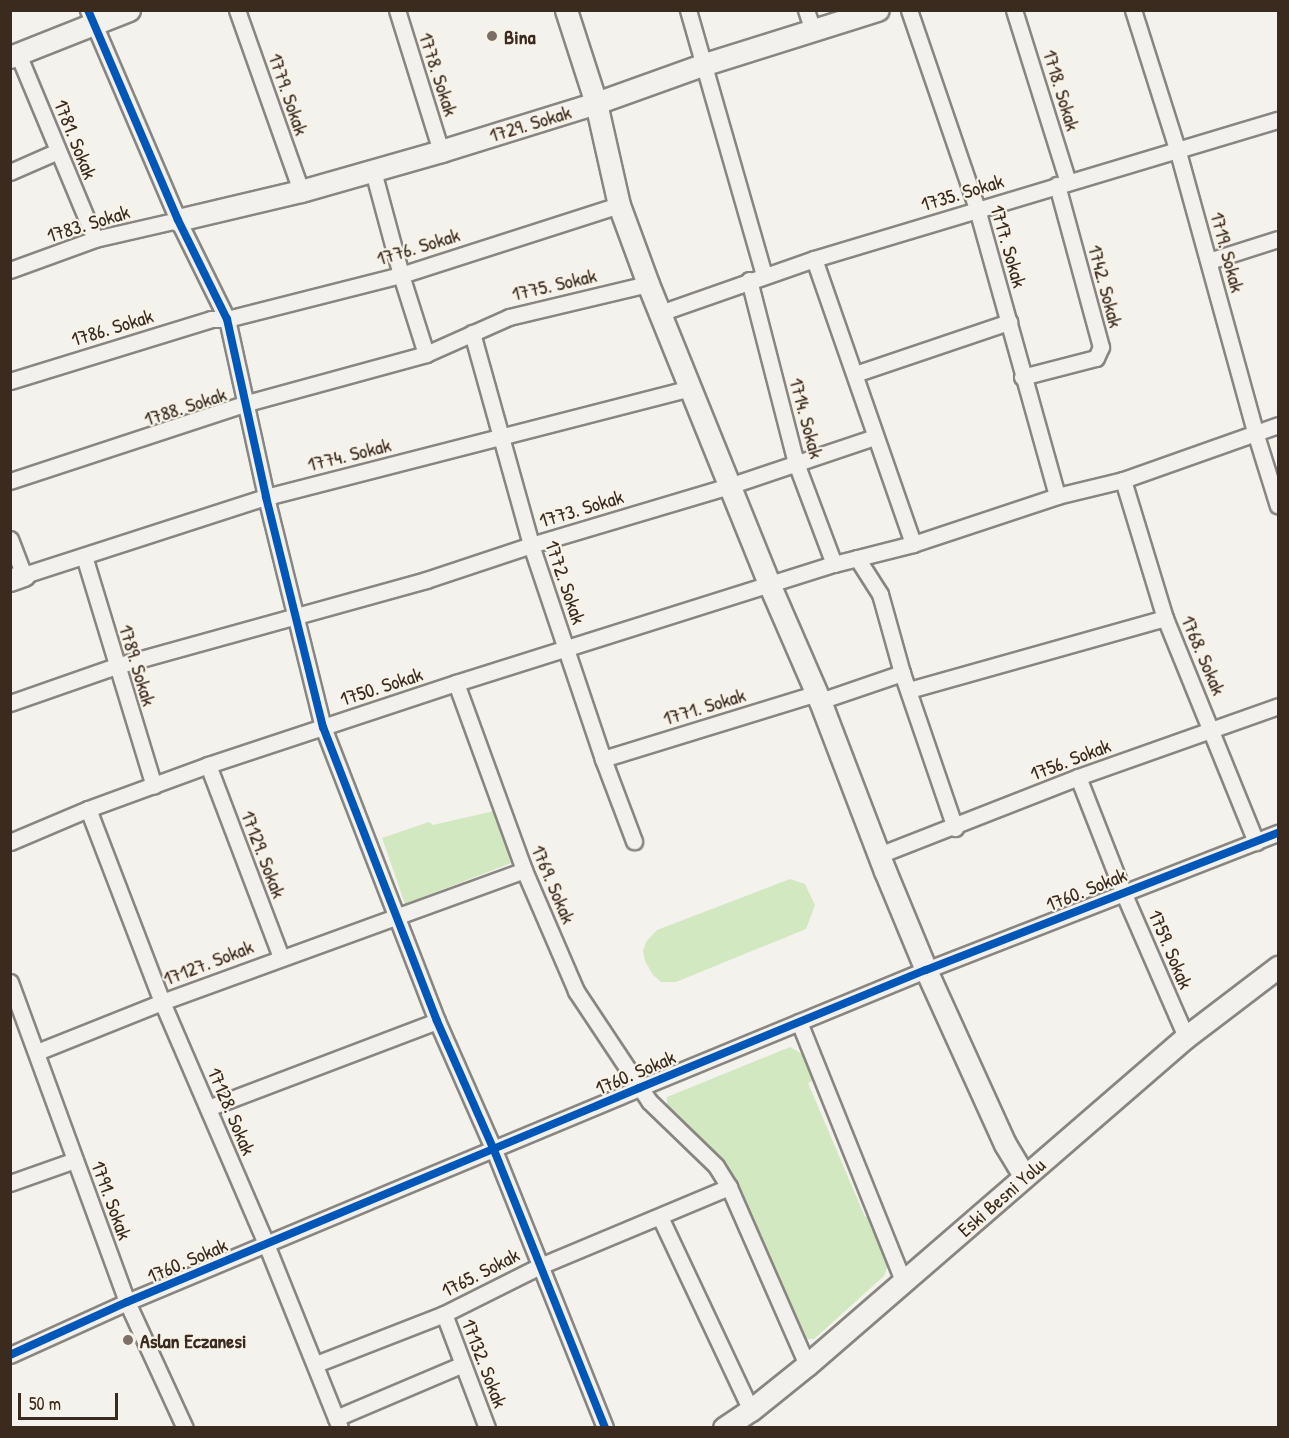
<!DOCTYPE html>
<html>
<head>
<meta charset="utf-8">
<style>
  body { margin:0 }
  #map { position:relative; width:1289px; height:1438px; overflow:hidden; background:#f4f2ec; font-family:"Patrick Hand",sans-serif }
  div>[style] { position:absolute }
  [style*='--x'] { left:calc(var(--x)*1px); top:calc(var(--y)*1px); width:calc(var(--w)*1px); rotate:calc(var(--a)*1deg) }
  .green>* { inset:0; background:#d2e8c1 }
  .roads { filter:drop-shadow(2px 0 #898580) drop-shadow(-2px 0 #898580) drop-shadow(0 2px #898580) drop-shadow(0 -2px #898580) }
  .street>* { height:15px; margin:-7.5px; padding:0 7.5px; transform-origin:7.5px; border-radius:7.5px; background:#f2f1ed }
  .secondary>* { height:21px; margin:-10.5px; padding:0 10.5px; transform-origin:10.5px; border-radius:10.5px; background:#f2f1ed }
  .cycleway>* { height:8px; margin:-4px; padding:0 4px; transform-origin:4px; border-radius:4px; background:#0057b8 }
  .dots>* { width:16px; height:16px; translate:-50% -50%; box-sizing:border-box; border:3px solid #f7f3e8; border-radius:50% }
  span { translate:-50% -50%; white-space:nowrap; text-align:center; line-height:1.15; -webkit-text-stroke:4.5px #f7f3e8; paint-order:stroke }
  .poi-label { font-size:20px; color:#3b2a1e; font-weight:700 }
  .left { translate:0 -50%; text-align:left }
  .street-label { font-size:20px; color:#3b2a1e }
  .frame { position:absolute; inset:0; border:12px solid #3b2a1e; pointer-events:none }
  .scale { position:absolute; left:18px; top:1393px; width:100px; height:27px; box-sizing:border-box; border:3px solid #3b2a1e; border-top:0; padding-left:8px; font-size:18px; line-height:21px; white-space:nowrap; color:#3b2a1e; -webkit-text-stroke:4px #f7f3e8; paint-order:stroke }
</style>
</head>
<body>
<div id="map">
  <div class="green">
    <i style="clip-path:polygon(494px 811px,511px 863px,405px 904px,382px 838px,429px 822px,433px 825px)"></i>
    <i style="clip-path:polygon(790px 879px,805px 884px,815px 905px,806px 929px,676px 982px,661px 982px,653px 975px,645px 961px,643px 951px,646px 942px,657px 930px)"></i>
    <i style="clip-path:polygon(790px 1047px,804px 1055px,814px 1080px,808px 1083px,865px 1217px,871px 1214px,889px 1262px,884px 1276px,814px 1339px,806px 1339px,800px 1334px,724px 1160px,678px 1122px,667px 1104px,667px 1097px)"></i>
  </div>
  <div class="roads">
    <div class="street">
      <i style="--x:88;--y:10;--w:228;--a:66.8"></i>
      <i style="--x:178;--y:220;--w:110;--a:63.7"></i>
      <i style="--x:227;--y:319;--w:182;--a:77.6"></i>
      <i style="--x:266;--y:497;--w:237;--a:76.1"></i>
      <i style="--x:323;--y:727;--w:315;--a:68.8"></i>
      <i style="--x:437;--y:1021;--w:141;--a:66.2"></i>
      <i style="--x:494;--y:1150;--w:299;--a:68.2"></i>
      <i style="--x:237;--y:10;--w:192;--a:70.5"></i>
      <i style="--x:397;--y:10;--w:148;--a:72.7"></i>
      <i style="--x:688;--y:10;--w:276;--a:74"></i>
      <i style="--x:806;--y:10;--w:21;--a:71"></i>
      <i style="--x:909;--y:10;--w:210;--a:71.1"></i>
      <i style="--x:977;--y:209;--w:298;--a:74.4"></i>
      <i style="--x:1014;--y:10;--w:180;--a:72.6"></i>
      <i style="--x:1133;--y:10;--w:149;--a:72.4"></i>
      <i style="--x:1178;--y:152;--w:290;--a:74.6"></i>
      <i style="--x:1255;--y:432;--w:77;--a:72.7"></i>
      <i style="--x:18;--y:54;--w:200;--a:67.4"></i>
      <i style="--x:373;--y:171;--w:108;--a:74.9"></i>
      <i style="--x:401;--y:275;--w:83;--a:72.4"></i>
      <i style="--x:10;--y:172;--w:52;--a:-23.6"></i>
      <i style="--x:814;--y:259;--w:302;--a:70.8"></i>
      <i style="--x:1209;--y:261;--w:72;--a:-17.7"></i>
      <i style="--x:10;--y:270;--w:90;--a:-20"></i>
      <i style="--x:95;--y:239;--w:85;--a:-12.9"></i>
      <i style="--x:749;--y:280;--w:189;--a:75.6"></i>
      <i style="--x:796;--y:463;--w:108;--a:69.4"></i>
      <i style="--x:660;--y:313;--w:163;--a:-19.3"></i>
      <i style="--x:814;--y:259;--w:484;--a:-16.7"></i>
      <i style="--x:472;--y:333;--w:220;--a:74.4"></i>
      <i style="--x:531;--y:545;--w:226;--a:71.4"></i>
      <i style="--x:603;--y:759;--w:88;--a:69.3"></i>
      <i style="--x:855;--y:374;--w:163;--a:-18.7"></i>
      <i style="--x:1022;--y:377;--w:76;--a:-14.4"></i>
      <i style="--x:1096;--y:358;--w:12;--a:-66"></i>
      <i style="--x:1101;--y:347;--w:168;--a:-105.2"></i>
      <i style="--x:10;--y:381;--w:210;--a:-17.1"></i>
      <i style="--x:211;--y:319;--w:16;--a:0"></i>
      <i style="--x:227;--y:319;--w:179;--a:-14.2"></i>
      <i style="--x:401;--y:275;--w:229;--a:-17.8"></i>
      <i style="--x:1123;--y:480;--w:144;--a:73.1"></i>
      <i style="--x:1165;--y:618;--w:242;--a:67.9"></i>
      <i style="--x:10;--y:481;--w:250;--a:-18.2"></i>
      <i style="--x:247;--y:403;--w:186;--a:-15.3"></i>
      <i style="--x:426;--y:354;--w:91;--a:-24"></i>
      <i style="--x:509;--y:317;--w:143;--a:-13.4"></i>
      <i style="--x:10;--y:539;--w:39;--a:69"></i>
      <i style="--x:24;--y:575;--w:254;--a:-17.9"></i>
      <i style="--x:266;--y:497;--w:438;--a:-14.4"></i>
      <i style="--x:84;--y:556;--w:240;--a:73.1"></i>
      <i style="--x:857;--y:558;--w:43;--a:57.4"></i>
      <i style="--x:880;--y:594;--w:82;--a:74.4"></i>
      <i style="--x:902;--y:673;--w:164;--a:71.1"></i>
      <i style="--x:456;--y:683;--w:199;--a:70"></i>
      <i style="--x:524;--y:870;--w:132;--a:66.7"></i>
      <i style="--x:576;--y:991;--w:132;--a:56.4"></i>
      <i style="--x:649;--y:1101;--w:93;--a:44.1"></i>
      <i style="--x:716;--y:1166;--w:25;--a:58"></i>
      <i style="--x:729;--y:1187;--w:194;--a:66.3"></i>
      <i style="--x:909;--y:690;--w:266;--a:-15.7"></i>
      <i style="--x:820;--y:701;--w:87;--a:-18.9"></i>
      <i style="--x:10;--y:703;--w:112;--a:-19.2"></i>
      <i style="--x:116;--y:666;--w:322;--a:-15.5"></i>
      <i style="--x:426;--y:580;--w:111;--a:-18.4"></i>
      <i style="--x:531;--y:545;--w:207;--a:-16.6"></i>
      <i style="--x:729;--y:486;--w:154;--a:-18.6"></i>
      <i style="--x:603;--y:759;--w:224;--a:-17.1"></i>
      <i style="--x:208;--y:765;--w:205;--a:69.2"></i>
      <i style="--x:1078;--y:777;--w:123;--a:68.6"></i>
      <i style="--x:1123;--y:892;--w:158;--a:66.5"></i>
      <i style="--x:88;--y:809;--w:207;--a:69"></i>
      <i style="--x:162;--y:1002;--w:263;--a:66.7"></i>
      <i style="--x:266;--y:1244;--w:198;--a:68.1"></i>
      <i style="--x:10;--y:842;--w:85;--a:-22.9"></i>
      <i style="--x:88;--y:809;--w:128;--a:-20.1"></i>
      <i style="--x:208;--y:765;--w:261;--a:-18.3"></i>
      <i style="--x:456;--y:683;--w:396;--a:-17.5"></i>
      <i style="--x:834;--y:564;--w:81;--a:-14.2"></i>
      <i style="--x:913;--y:544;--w:152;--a:-18.4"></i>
      <i style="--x:1057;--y:496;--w:68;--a:-13.6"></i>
      <i style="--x:1123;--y:480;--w:164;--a:-19.5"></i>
      <i style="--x:879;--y:855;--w:214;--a:-21.4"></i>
      <i style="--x:1078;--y:777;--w:212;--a:-19.5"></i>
      <i style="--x:10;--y:982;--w:341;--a:69.9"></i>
      <i style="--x:127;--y:1302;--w:139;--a:65.3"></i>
      <i style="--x:799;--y:1022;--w:279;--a:68.1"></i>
      <i style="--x:37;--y:1052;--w:135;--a:-21.8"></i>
      <i style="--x:162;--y:1002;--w:385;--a:-20"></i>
      <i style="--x:208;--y:1108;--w:245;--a:-20.8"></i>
      <i style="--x:10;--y:1183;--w:69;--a:-19.5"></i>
      <i style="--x:660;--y:1217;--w:213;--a:64.8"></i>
      <i style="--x:444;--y:1314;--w:122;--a:69.3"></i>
      <i style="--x:10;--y:1355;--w:128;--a:-24.4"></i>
      <i style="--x:127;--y:1302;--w:555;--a:-22.68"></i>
      <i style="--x:639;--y:1088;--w:310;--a:-22.4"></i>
      <i style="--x:926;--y:970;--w:378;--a:-21.3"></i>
      <i style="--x:316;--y:1364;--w:137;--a:-21.3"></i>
      <i style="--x:444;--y:1314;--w:107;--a:-26.6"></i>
      <i style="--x:540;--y:1266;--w:205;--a:-22.7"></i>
      <i style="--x:336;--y:1418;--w:136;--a:-23"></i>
    </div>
    <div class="secondary">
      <i style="--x:566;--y:10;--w:98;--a:72.1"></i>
      <i style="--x:596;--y:103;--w:105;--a:77.3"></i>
      <i style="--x:619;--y:205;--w:84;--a:69.8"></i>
      <i style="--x:648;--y:284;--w:326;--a:68"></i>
      <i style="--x:770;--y:586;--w:125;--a:66.5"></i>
      <i style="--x:820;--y:701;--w:182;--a:69.1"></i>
      <i style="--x:885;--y:871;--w:107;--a:67.5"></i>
      <i style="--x:926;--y:970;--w:191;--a:65.6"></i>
      <i style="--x:1005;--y:1144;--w:37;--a:59"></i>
      <i style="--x:10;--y:57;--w:128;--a:-21.6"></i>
      <i style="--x:178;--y:220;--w:126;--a:-13.3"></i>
      <i style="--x:301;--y:191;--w:146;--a:-15.9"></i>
      <i style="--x:441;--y:151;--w:162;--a:-17.2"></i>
      <i style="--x:596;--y:103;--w:113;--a:-19.7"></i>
      <i style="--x:702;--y:65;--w:184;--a:-17.4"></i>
      <i style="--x:10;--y:580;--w:15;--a:-20"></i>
      <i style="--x:724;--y:1428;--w:32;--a:-34"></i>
      <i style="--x:751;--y:1410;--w:72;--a:-38.8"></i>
      <i style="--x:807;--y:1365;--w:501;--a:-40.87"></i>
      <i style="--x:1186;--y:1037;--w:116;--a:-37.3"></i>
    </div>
  </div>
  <div class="cycleway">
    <i style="--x:88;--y:10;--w:228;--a:66.8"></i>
    <i style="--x:178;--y:220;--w:110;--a:63.7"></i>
    <i style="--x:227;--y:319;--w:182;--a:77.6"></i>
    <i style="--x:266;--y:497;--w:237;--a:76.1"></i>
    <i style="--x:323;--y:727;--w:315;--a:68.8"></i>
    <i style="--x:437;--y:1021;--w:141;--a:66.2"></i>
    <i style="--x:494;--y:1150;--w:299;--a:68.2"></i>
    <i style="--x:10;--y:1355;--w:128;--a:-24.4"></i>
    <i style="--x:127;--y:1302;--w:555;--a:-22.68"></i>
    <i style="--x:639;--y:1088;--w:310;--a:-22.4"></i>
    <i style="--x:926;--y:970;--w:378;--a:-21.3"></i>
  </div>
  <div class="dots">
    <i style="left:492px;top:36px;background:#7c7066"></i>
    <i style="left:128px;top:1340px;background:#7c7066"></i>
  </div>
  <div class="poi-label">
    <span class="left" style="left:504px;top:36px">Bina</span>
    <span class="left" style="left:140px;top:1340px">Aslan Eczanesi</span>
  </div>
  <div class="street-label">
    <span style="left:439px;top:74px;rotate:72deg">1778. Sokak</span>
    <span style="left:1062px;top:90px;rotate:73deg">1718. Sokak</span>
    <span style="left:289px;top:94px;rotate:71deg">1779. Sokak</span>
    <span style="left:530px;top:123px;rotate:-17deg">1729. Sokak</span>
    <span style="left:76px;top:139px;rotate:68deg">1781. Sokak</span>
    <span style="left:962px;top:192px;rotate:-17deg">1735. Sokak</span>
    <span style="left:88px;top:223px;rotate:-17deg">1783. Sokak</span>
    <span style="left:418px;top:246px;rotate:-17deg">1776. Sokak</span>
    <span style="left:1009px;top:246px;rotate:74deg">1717. Sokak</span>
    <span style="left:1228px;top:252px;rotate:75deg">1719. Sokak</span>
    <span style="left:554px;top:284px;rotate:-13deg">1775. Sokak</span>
    <span style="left:1106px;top:286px;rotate:75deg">1742. Sokak</span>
    <span style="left:112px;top:327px;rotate:-17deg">1786. Sokak</span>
    <span style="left:185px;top:406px;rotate:-18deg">1788. Sokak</span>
    <span style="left:807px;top:418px;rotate:75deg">1714. Sokak</span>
    <span style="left:349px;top:454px;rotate:-14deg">1774. Sokak</span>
    <span style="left:581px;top:508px;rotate:-17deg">1773. Sokak</span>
    <span style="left:566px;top:582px;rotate:71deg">1772. Sokak</span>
    <span style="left:1204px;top:655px;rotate:67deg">1768. Sokak</span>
    <span style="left:138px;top:665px;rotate:73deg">1789. Sokak</span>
    <span style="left:381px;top:686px;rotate:-18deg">1750. Sokak</span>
    <span style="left:704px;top:706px;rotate:-17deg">1771. Sokak</span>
    <span style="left:1070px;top:759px;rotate:-21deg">1756. Sokak</span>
    <span style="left:264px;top:854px;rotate:69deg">17129. Sokak</span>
    <span style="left:554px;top:884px;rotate:67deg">1769. Sokak</span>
    <span style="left:1086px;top:889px;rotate:-22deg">1760. Sokak</span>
    <span style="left:1171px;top:949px;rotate:67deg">1759. Sokak</span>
    <span style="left:208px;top:962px;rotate:-21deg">17127. Sokak</span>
    <span style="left:635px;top:1072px;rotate:-23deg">1760. Sokak</span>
    <span style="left:232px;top:1111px;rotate:67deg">17128. Sokak</span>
    <span style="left:1001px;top:1197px;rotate:-41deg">Eski Besni Yolu</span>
    <span style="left:112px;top:1200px;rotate:70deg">1791. Sokak</span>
    <span style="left:187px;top:1260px;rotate:-23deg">1760. Sokak</span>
    <span style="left:480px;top:1272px;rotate:-27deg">1765. Sokak</span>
    <span style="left:485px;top:1363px;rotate:69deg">17132. Sokak</span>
  </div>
  <div class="frame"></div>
  <div class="scale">50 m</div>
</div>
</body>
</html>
